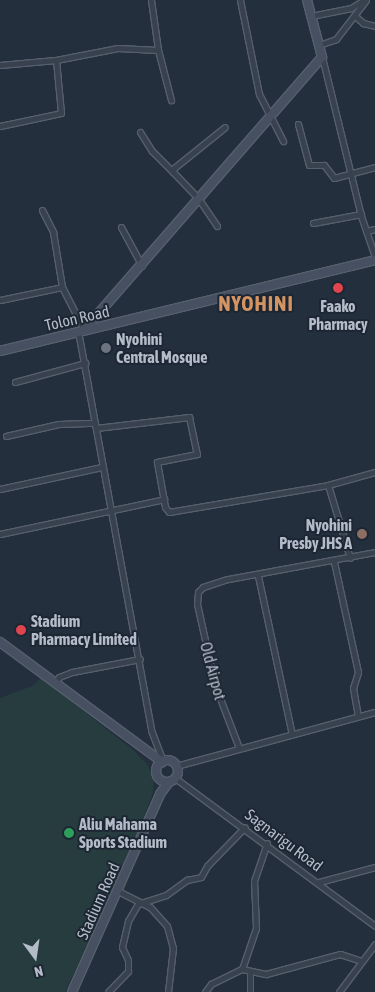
<!DOCTYPE html>
<html>
<head>
<meta charset="utf-8">
<style>
  body { margin:0 }
  #map { position:relative; width:375px; height:992px; overflow:hidden; background:#242f3e; font-family:"Asap Condensed",sans-serif }
  div>[style] { position:absolute }
  [style*='--x'] { left:calc(var(--x)*1px); top:calc(var(--y)*1px); width:calc(var(--w)*1px); rotate:calc(var(--a)*1deg) }
  .green>* { inset:0; background:#263c3f }
  .roads { filter:drop-shadow(1px 0 #565f6c) drop-shadow(-1px 0 #565f6c) drop-shadow(0 1px #565f6c) drop-shadow(0 -1px #565f6c) }
  .street>* { height:5px; margin:-2.5px; padding:0 2.5px; transform-origin:2.5px; border-radius:2.5px; background:#38414e }
  .secondary>* { height:8px; margin:-4px; padding:0 4px; transform-origin:4px; border-radius:4px; background:#465061 }
  .secondary>.ring { margin:-4px; padding:0; box-sizing:content-box; background:none; border:8px solid #465061; border-radius:50% }
  .dots>* { width:14px; height:14px; translate:-50% -50%; box-sizing:border-box; border:2px solid #1d2633; border-radius:50% }
  span { translate:-50% -50%; white-space:nowrap; text-align:center; line-height:1.15; -webkit-text-stroke:4px #1d2633; paint-order:stroke }
  .poi-label { font-size:16px; color:#b4bcc9; font-weight:700 }
  .left { translate:0 -50%; text-align:left }
  .right { translate:-100% -50%; text-align:right }
  .street-label { font-size:16px; color:#b4bcc9 }
  .district-label { font-size:21px; color:#d59563; font-weight:700; letter-spacing:1px }
  .north { position:absolute; left:10px; top:932px; width:50px; height:50px; -webkit-text-stroke:4px #1d2633; paint-order:stroke; rotate:166deg; font-size:14px; font-weight:700; line-height:20px; text-align:center; color:#b4bcc9 }
  .north::after { content:''; display:block; margin:auto; width:18px; height:22px; background:#b4bcc9; clip-path:polygon(50% 0,100% 100%,50% 72%,0 100%) }
</style>
</head>
<body>
<div id="map">
  <div class="green">
    <i style="clip-path:polygon(41px 678px,132px 749px,147px 764px,154px 777px,153px 793px,125px 864px,65px 992px,0 992px,0 698px,32px 686px)"></i>
  </div>
  <div class="roads">
    <div class="street">
      <i style="--x:151;--y:0;--w:50;--a:82"></i>
      <i style="--x:158;--y:50;--w:52;--a:75.4"></i>
      <i style="--x:240;--y:0;--w:96;--a:78.6"></i>
      <i style="--x:259;--y:94;--w:53;--a:62.9"></i>
      <i style="--x:311;--y:16;--w:41;--a:-11.3"></i>
      <i style="--x:351;--y:8;--w:15;--a:-32"></i>
      <i style="--x:355;--y:16;--w:11;--a:41"></i>
      <i style="--x:363;--y:23;--w:12;--a:14"></i>
      <i style="--x:319;--y:45;--w:18;--a:-19"></i>
      <i style="--x:336;--y:39;--w:49;--a:-52.4"></i>
      <i style="--x:322;--y:57;--w:164;--a:76.2"></i>
      <i style="--x:361;--y:216;--w:43;--a:71.1"></i>
      <i style="--x:0;--y:65;--w:56;--a:-5.1"></i>
      <i style="--x:298;--y:124;--w:42;--a:75"></i>
      <i style="--x:309;--y:165;--w:15;--a:0"></i>
      <i style="--x:324;--y:165;--w:16;--a:52"></i>
      <i style="--x:334;--y:178;--w:42;--a:-15"></i>
      <i style="--x:0;--y:126;--w:62;--a:-12"></i>
      <i style="--x:61;--y:113;--w:53;--a:-95.4"></i>
      <i style="--x:56;--y:60;--w:63;--a:-11"></i>
      <i style="--x:118;--y:48;--w:40;--a:2.9"></i>
      <i style="--x:140;--y:132;--w:22;--a:58"></i>
      <i style="--x:152;--y:151;--w:30;--a:45"></i>
      <i style="--x:42;--y:210;--w:25;--a:63"></i>
      <i style="--x:53;--y:232;--w:56;--a:80.7"></i>
      <i style="--x:62;--y:287;--w:48;--a:62.9"></i>
      <i style="--x:313;--y:223;--w:49;--a:-10.6"></i>
      <i style="--x:217;--y:226;--w:34;--a:-124"></i>
      <i style="--x:198;--y:198;--w:36;--a:-134"></i>
      <i style="--x:173;--y:172;--w:4;--a:-76"></i>
      <i style="--x:174;--y:168;--w:65;--a:-38.8"></i>
      <i style="--x:121;--y:227;--w:44;--a:61.7"></i>
      <i style="--x:366;--y:231;--w:9;--a:-13"></i>
      <i style="--x:0;--y:300;--w:63;--a:-11.8"></i>
      <i style="--x:78;--y:331;--w:406;--a:79.6"></i>
      <i style="--x:151;--y:730;--w:33;--a:69"></i>
      <i style="--x:15;--y:382;--w:73;--a:-15.2"></i>
      <i style="--x:96;--y:428;--w:94;--a:-6.7"></i>
      <i style="--x:189;--y:417;--w:38;--a:78"></i>
      <i style="--x:197;--y:454;--w:41;--a:168.7"></i>
      <i style="--x:157;--y:462;--w:46;--a:79.9"></i>
      <i style="--x:165;--y:507;--w:6;--a:51"></i>
      <i style="--x:169;--y:512;--w:161;--a:-9.6"></i>
      <i style="--x:328;--y:485;--w:49;--a:-15.5"></i>
      <i style="--x:6;--y:436;--w:54;--a:-12.8"></i>
      <i style="--x:59;--y:424;--w:36;--a:-2"></i>
      <i style="--x:328;--y:485;--w:76;--a:73.2"></i>
      <i style="--x:0;--y:489;--w:104;--a:-12.2"></i>
      <i style="--x:0;--y:534;--w:168;--a:-12"></i>
      <i style="--x:334;--y:562;--w:113;--a:77.7"></i>
      <i style="--x:358;--y:672;--w:17;--a:107"></i>
      <i style="--x:353;--y:688;--w:28;--a:80"></i>
      <i style="--x:258;--y:576;--w:162;--a:77.9"></i>
      <i style="--x:55;--y:683;--w:7;--a:-56"></i>
      <i style="--x:59;--y:677;--w:14;--a:-21"></i>
      <i style="--x:72;--y:672;--w:69;--a:-10.8"></i>
      <i style="--x:239;--y:748;--w:67;--a:-110.9"></i>
      <i style="--x:215;--y:685;--w:83;--a:-102.5"></i>
      <i style="--x:197;--y:604;--w:12;--a:-85"></i>
      <i style="--x:198;--y:592;--w:7;--a:-45"></i>
      <i style="--x:203;--y:587;--w:26;--a:-18"></i>
      <i style="--x:228;--y:579;--w:149;--a:-10.4"></i>
      <i style="--x:176;--y:766;--w:206;--a:-15.2"></i>
      <i style="--x:175;--y:778;--w:249;--a:36.5"></i>
      <i style="--x:319;--y:882;--w:58;--a:-15"></i>
      <i style="--x:118;--y:891;--w:36;--a:27"></i>
      <i style="--x:150;--y:907;--w:25;--a:48"></i>
      <i style="--x:167;--y:926;--w:23;--a:75"></i>
      <i style="--x:173;--y:948;--w:44;--a:96.5"></i>
      <i style="--x:242;--y:969;--w:25;--a:12"></i>
      <i style="--x:266;--y:974;--w:77;--a:-15.1"></i>
      <i style="--x:340;--y:954;--w:23;--a:18"></i>
      <i style="--x:250;--y:973;--w:19;--a:90"></i>
      <i style="--x:108;--y:992;--w:29;--a:-46"></i>
      <i style="--x:128;--y:971;--w:11;--a:-90"></i>
      <i style="--x:128;--y:960;--w:14;--a:-115"></i>
      <i style="--x:122;--y:947;--w:27;--a:-77"></i>
      <i style="--x:128;--y:921;--w:20;--a:-60"></i>
      <i style="--x:138;--y:904;--w:29;--a:-18"></i>
      <i style="--x:166;--y:895;--w:26;--a:-36"></i>
      <i style="--x:187;--y:880;--w:14;--a:-12"></i>
      <i style="--x:201;--y:877;--w:13;--a:-61"></i>
      <i style="--x:207;--y:866;--w:54;--a:-45.7"></i>
      <i style="--x:205;--y:992;--w:10;--a:-53"></i>
      <i style="--x:211;--y:984;--w:34;--a:-26"></i>
      <i style="--x:242;--y:969;--w:43;--a:-71.1"></i>
      <i style="--x:256;--y:928;--w:47;--a:-92.4"></i>
      <i style="--x:254;--y:881;--w:40;--a:-71.1"></i>
      <i style="--x:339;--y:992;--w:60;--a:-53.1"></i>
    </div>
    <div class="secondary">
      <i style="--x:84;--y:330;--w:362;--a:-48.9"></i>
      <i style="--x:322;--y:57;--w:59;--a:-104.7"></i>
      <i style="--x:0;--y:351;--w:386;--a:-13.6"></i>
      <i style="--x:0;--y:642;--w:202;--a:36.5"></i>
      <i class="ring" style="left:156px;top:760px;width:14px;height:14px"></i>
      <i style="--x:72;--y:992;--w:217;--a:-66"></i>
      <i style="--x:160;--y:794;--w:15;--a:-53"></i>
    </div>
  </div>
  <div class="dots">
    <i style="left:338px;top:288px;background:#e0444e"></i>
    <i style="left:106px;top:348px;background:#6b7280"></i>
    <i style="left:362px;top:534px;background:#8d6e63"></i>
    <i style="left:21px;top:630px;background:#e0444e"></i>
    <i style="left:69px;top:833px;background:#2e9e5b"></i>
  </div>
  <div class="poi-label">
    <span style="left:338px;top:315px">Faako<br>Pharmacy</span>
    <span class="left" style="left:116px;top:348px">Nyohini<br>Central Mosque</span>
    <span class="right" style="left:352px;top:534px">Nyohini<br>Presby JHS A</span>
    <span class="left" style="left:31px;top:630px">Stadium<br>Pharmacy Limited</span>
    <span class="left" style="left:79px;top:833px">Aliu Mahama<br>Sports Stadium</span>
  </div>
  <div class="street-label">
    <span style="left:77px;top:318px;rotate:-13deg">Tolon Road</span>
    <span style="left:213px;top:671px;rotate:75deg">Old Airpot</span>
    <span style="left:284px;top:840px;rotate:37deg">Sagnarigu Road</span>
    <span style="left:98px;top:901px;rotate:-66deg">Stadium Road</span>
  </div>
  <div class="district-label">
    <span style="left:256px;top:303px">NYOHINI</span>
  </div>
  <div class="north">N</div>
</div>
</body>
</html>
